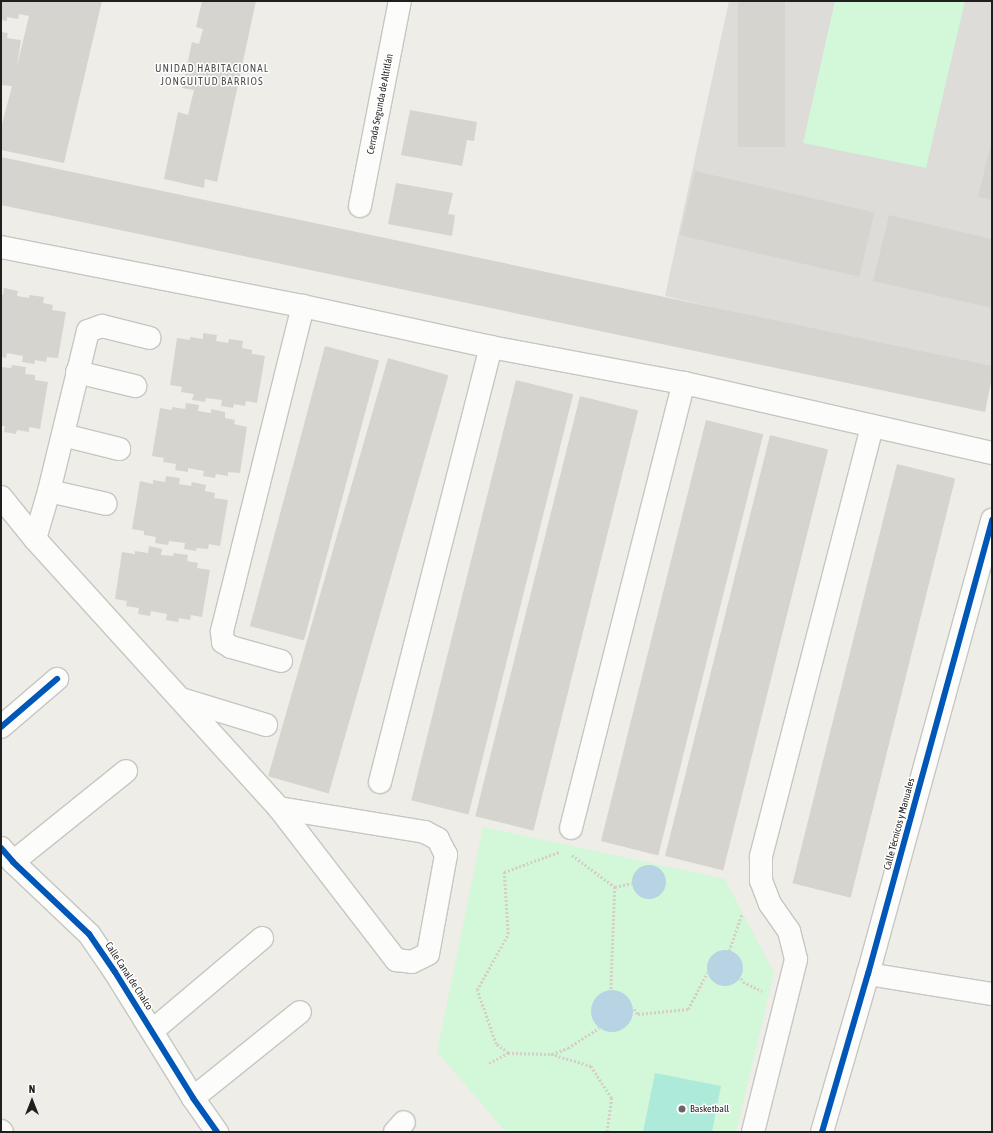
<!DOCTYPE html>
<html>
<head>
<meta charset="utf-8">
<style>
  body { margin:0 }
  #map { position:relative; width:993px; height:1133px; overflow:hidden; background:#eeede7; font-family:"Asap Condensed",sans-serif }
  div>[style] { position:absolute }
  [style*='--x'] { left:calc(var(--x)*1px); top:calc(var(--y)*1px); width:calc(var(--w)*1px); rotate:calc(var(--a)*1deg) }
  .residential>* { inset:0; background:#dddcd8 }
  .park>* { inset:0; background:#d3f7d9 }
  .pitch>* { inset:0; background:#aeeada }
  .water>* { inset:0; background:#b7d3e4 }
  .round { border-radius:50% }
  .building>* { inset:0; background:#d6d4cf; transform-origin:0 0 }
  .path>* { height:2.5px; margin-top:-1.25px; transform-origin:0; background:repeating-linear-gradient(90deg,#d7ccc7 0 2px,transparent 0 4px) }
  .roads { filter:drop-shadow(1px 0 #c6c6c3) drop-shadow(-1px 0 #c6c6c3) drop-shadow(0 1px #c6c6c3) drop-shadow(0 -1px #c6c6c3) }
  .minor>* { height:22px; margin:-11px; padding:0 11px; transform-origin:11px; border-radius:11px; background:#fcfcfb }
  .cycleway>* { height:6px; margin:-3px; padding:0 3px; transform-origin:3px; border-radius:3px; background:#0057b8 }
  .dots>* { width:11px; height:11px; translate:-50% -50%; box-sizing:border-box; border:2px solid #fff; border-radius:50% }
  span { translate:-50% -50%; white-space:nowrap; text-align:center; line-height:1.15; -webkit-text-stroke:3px #fff; paint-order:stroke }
  .street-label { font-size:10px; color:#1f1f1f }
  .poi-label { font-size:10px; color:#1f1f1f }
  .left { translate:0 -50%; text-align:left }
  .neighbourhood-label { font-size:11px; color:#525252; letter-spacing:1px }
  .frame { position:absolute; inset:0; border:2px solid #1f1f1f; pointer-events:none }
  .north { position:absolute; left:12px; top:1081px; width:40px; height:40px; -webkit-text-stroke:3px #fff; paint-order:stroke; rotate:0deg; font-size:11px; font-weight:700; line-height:16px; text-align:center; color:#1f1f1f }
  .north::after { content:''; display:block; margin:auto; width:14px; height:18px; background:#1f1f1f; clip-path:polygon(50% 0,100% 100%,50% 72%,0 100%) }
</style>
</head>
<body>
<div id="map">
  <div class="residential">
    <i style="clip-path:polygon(729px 1px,992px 1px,992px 372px,665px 296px)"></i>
  </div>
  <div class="park">
    <i style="clip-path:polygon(835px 1px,965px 1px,926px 168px,803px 143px)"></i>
    <i style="clip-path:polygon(483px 827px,725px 879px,774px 973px,736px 1132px,506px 1132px,437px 1052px)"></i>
  </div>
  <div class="pitch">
    <i style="clip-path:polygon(655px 1073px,721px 1086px,712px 1132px,643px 1132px)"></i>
  </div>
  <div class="water">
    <i class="round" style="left:632px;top:865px;width:34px;height:34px"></i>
    <i class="round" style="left:707px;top:950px;width:36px;height:36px"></i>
    <i class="round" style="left:591px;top:990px;width:42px;height:42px"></i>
  </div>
  <div class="building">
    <i style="clip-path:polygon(1px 1px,102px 1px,64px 163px,1px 150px,1px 128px,12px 86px,1px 85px,1px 32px,8px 33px,7px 38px,21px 40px,17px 66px,29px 16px,19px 14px,18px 19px,7px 17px,7px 21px,1px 20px)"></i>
    <i style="clip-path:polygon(202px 1px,256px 1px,217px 182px,205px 179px,204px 188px,164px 179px,178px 112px,188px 115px,194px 90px,182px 88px,192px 42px,199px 44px,203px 29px,196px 27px)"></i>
    <i style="left:738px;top:1px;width:47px;height:146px"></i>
    <i style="clip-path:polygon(410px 110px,477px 122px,474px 141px,467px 140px,462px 166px,401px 155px)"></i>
    <i style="clip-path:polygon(991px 143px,992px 143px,992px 200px,978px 197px)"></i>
    <i style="clip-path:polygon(1px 157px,992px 366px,992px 377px,985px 412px,1px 205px)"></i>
    <i style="left:695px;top:171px;width:184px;height:66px;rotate:13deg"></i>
    <i style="clip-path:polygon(396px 183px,453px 193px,448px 214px,455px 215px,452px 236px,388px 224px)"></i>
    <i style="clip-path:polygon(889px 215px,992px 239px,992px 308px,873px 281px)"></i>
    <i style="clip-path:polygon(4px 288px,18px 291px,17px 296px,29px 298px,29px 295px,44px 297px,43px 303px,53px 305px,52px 310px,66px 312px,58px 358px,47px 357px,46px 362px,35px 360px,34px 364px,22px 362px,23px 356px,7px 353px,6px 358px,1px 357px,1px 294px,3px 295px)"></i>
    <i style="clip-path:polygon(203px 333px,217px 335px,216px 341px,228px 343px,229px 339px,243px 341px,242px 348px,252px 350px,252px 354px,265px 356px,257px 403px,246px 401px,245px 406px,234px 404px,233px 408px,221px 406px,222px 400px,206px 398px,205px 402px,192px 400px,194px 394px,181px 392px,182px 387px,170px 385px,177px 338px,190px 340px,190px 337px,203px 339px)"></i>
    <i style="left:325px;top:346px;width:56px;height:290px;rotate:15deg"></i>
    <i style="left:388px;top:358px;width:63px;height:435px;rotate:16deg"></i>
    <i style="clip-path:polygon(12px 365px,26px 367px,25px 374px,35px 375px,35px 380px,48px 382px,40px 429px,29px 427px,29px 432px,17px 430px,16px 434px,4px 432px,5px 426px,1px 426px,1px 367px,11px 368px)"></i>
    <i style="left:516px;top:380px;width:59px;height:433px;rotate:14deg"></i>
    <i style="left:580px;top:396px;width:60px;height:433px;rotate:14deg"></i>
    <i style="clip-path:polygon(186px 403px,199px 405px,198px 411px,211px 413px,211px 409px,225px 412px,225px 418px,235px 420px,234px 424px,247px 427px,240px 473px,228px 472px,228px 476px,216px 474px,215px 478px,203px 476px,204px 471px,188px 468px,188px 472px,175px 470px,176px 464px,163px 462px,164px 458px,152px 456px,160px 408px,172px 410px,172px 407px,185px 409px)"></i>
    <i style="left:706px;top:420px;width:59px;height:434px;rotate:14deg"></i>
    <i style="left:770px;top:435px;width:60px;height:434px;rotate:14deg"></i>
    <i style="left:897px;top:464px;width:60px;height:432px;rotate:14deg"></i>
    <i style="clip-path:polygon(166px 476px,180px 478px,179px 484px,191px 486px,192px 482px,206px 485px,205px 491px,215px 493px,214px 498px,228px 500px,220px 546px,209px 544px,208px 549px,197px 548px,196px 551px,184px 549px,185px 543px,169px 541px,168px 545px,155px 543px,156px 537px,144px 535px,144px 531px,132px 529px,140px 481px,153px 484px,153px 480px,165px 482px)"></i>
    <i style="clip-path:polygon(149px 546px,162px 549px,161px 555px,173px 556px,174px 553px,188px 555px,187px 561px,198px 563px,197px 568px,210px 570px,202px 617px,191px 615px,190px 620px,179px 618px,178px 622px,166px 620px,167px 614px,151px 611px,150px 616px,138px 614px,139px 608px,126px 606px,127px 601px,115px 599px,122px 552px,135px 554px,135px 551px,148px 553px)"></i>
  </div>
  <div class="path">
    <i style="--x:572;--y:855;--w:54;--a:36.7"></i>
    <i style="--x:615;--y:887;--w:103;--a:92.2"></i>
    <i style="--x:615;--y:887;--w:17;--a:-13"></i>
    <i style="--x:729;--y:951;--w:39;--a:-71"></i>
    <i style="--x:741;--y:978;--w:4;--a:63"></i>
    <i style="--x:743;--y:982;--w:21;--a:25"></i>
    <i style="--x:634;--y:1009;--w:6;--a:51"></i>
    <i style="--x:638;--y:1014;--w:50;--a:-5.7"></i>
    <i style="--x:688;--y:1009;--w:41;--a:-62.2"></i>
    <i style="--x:508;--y:1053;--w:15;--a:-143"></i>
    <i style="--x:496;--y:1044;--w:57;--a:-109.4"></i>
    <i style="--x:477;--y:990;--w:64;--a:-61"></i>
    <i style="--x:508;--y:934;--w:62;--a:-93.7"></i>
    <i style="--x:504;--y:872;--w:59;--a:-20"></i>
    <i style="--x:552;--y:1054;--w:17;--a:-21"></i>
    <i style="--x:568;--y:1048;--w:37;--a:-33"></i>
    <i style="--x:489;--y:1063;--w:21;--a:-28"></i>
    <i style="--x:508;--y:1053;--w:43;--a:1.3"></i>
    <i style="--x:551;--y:1054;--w:42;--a:16.7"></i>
    <i style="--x:591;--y:1066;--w:38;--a:57"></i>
    <i style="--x:612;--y:1098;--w:34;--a:98"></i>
  </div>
  <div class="roads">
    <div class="minor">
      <i style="--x:360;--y:206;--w:209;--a:-79"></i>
      <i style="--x:1;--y:247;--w:308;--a:11.1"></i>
      <i style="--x:303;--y:306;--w:192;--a:12.3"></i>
      <i style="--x:491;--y:347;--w:196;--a:10.6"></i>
      <i style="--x:684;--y:383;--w:316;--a:12.8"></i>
      <i style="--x:77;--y:372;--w:60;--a:13.6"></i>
      <i style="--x:63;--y:435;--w:58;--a:14"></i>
      <i style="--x:49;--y:491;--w:58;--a:12.8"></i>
      <i style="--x:1;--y:497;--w:54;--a:51"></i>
      <i style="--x:35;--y:539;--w:363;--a:47.8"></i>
      <i style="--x:279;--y:808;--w:192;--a:52.4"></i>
      <i style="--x:396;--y:960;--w:16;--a:7"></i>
      <i style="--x:412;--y:962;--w:18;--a:-27"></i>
      <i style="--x:428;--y:954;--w:101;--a:-79.7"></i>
      <i style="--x:446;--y:855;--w:18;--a:-117"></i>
      <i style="--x:438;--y:839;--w:15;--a:-152"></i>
      <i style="--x:425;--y:832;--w:148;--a:-170.7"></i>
      <i style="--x:35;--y:539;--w:50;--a:-73.7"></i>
      <i style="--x:49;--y:491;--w:165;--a:-76.3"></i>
      <i style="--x:88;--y:331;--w:15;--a:-20"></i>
      <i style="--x:102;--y:326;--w:49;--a:14"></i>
      <i style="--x:281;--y:661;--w:52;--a:-164.4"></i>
      <i style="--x:231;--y:647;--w:9;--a:-148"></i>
      <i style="--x:223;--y:642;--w:11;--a:-95"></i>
      <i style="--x:222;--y:631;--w:335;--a:-76"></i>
      <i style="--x:181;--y:699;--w:89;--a:17"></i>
      <i style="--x:1;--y:727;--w:74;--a:-40.6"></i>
      <i style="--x:380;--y:782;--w:449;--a:-75.7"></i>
      <i style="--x:571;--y:828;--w:459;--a:-75.8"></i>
      <i style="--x:1;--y:848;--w:18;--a:49"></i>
      <i style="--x:13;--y:862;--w:105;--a:43.5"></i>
      <i style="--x:89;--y:934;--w:46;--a:55.6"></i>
      <i style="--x:115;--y:972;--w:148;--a:58.2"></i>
      <i style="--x:193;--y:1098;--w:42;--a:54.8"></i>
      <i style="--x:13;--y:862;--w:145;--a:-38.8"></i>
      <i style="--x:868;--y:974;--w:126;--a:9.2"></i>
      <i style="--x:152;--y:1031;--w:144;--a:-40.2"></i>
      <i style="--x:193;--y:1098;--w:137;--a:-38.8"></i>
      <i style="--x:1;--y:1131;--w:1;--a:45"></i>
      <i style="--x:395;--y:1132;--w:13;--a:-48"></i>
      <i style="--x:753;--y:1132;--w:178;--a:-76"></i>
      <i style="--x:796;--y:959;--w:29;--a:-104"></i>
      <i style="--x:789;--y:931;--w:33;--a:-125"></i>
      <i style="--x:770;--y:904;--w:25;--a:-111"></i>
      <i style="--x:761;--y:881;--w:25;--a:-90"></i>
      <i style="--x:761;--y:856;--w:444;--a:-75.5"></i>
      <i style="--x:822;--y:1132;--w:165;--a:-73.8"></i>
      <i style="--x:868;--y:974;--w:471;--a:-74.7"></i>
    </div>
  </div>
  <div class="cycleway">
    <i style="--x:1;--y:727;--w:74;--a:-40.6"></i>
    <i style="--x:1;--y:848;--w:18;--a:49"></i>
    <i style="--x:13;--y:862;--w:105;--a:43.5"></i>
    <i style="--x:89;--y:934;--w:46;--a:55.6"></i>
    <i style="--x:115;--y:972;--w:148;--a:58.2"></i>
    <i style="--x:193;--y:1098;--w:42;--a:54.8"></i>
    <i style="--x:822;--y:1132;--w:165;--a:-73.8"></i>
    <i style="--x:868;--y:974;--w:471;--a:-74.7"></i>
  </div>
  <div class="dots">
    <i style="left:682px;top:1109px;background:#676765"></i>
  </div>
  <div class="street-label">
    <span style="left:380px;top:104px;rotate:-79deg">Cerrada Segunda de Altitlán</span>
    <span style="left:899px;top:824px;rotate:-75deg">Calle Técnicos y Manuales</span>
    <span style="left:129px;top:976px;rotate:57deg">Calle Canal de Chalco</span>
  </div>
  <div class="poi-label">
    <span class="left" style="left:690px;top:1109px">Basketball</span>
  </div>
  <div class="neighbourhood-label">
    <span style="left:212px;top:75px">UNIDAD HABITACIONAL<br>JONGUITUD BARRIOS</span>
  </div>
  <div class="frame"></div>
  <div class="north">N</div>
</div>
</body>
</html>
